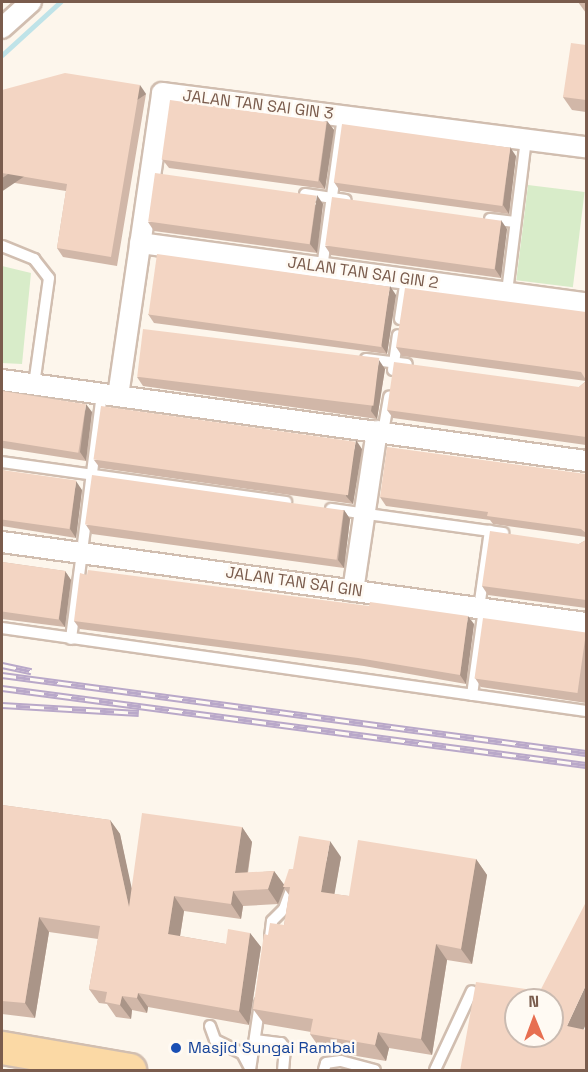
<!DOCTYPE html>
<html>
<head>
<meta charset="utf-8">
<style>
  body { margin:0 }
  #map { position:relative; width:588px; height:1072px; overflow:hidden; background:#fdf6ec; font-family:"Space Grotesk",sans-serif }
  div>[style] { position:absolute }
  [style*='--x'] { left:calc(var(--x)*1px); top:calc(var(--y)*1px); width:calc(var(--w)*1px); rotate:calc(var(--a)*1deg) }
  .green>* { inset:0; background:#d8ecc9; transform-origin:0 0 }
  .stream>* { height:5px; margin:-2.5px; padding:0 2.5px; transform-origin:2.5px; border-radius:2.5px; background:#bfe3e8 }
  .roads { filter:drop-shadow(2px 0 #d1beb0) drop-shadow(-2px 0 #d1beb0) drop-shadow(0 2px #d1beb0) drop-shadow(0 -2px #d1beb0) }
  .service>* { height:10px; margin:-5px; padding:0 5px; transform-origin:5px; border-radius:5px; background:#fff }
  .minor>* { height:20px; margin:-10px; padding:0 10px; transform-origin:10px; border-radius:10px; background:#fff }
  .primary>* { height:32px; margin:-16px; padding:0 16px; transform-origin:16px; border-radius:16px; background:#fbd9a5 }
  .rail>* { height:7px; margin-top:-3.5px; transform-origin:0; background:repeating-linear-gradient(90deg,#fffaf3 0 14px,#b9a8c9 0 28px); box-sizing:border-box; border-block:2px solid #b9a8c9 }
  .wall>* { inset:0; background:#d1b7a8 }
  .shaded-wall>* { inset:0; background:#aa9588; transform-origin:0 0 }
  .building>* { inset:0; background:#f3d5c3; transform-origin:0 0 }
  .dots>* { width:16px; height:16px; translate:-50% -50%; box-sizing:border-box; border:3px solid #fffaf3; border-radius:50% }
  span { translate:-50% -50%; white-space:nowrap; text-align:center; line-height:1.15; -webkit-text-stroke:5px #fffaf3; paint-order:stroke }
  .street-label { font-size:16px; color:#7a5c4d }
  .transit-label { font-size:16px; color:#164399 }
  .left { translate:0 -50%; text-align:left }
  .frame { position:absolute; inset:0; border:3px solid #7a5c4d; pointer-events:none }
  .north { position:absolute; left:504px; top:988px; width:60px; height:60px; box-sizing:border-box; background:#fffaf3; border:2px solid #cabbb1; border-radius:50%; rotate:359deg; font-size:16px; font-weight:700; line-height:24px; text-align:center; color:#7a5c4d }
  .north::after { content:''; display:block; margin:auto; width:21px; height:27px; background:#e76f51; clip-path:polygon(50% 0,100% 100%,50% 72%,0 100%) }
</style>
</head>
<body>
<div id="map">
  <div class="green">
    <i style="left:528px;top:185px;width:57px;height:96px;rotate:7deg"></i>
    <i style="clip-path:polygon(2px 266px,31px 273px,22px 364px,2px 363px)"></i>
  </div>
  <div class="stream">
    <i style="--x:2;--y:55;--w:79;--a:-42.4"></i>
  </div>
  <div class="roads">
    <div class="service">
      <i style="--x:305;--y:194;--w:41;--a:8.3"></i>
      <i style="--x:490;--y:219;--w:25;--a:7"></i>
      <i style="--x:2;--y:246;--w:35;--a:22"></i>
      <i style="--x:34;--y:259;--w:24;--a:52"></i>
      <i style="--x:49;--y:278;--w:108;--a:98"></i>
      <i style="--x:322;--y:268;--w:153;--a:-82.1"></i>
      <i style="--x:507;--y:292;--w:154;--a:-82.9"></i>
      <i style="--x:400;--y:319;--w:40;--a:-81.5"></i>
      <i style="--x:366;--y:359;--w:41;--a:7"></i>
      <i style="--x:393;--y:370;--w:35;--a:-82"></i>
      <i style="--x:383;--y:432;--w:36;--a:-80"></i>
      <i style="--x:2;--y:462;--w:287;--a:8"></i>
      <i style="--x:331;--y:509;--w:174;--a:7.9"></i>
      <i style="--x:479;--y:608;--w:78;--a:-81.9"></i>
      <i style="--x:2;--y:628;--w:590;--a:8.09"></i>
      <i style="--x:71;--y:639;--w:247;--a:-82.8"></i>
      <i style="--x:472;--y:695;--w:87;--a:-82.1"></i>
      <i style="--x:270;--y:937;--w:16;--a:-83"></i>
      <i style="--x:272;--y:921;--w:17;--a:-45"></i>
      <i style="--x:284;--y:909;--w:23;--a:-70"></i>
      <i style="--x:210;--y:1026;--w:15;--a:70"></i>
      <i style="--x:215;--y:1040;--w:30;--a:26"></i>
      <i style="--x:242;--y:1053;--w:17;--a:62"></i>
      <i style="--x:255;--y:1040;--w:26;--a:7"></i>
      <i style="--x:281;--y:1043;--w:6;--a:51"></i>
      <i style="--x:285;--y:1048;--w:22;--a:95"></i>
      <i style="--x:250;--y:1070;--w:68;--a:-81.5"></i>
      <i style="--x:324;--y:1070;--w:7;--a:-74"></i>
      <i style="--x:326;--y:1063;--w:15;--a:-8"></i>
      <i style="--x:341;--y:1061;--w:35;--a:15"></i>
      <i style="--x:435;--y:1070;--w:87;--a:-64.9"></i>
    </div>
    <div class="minor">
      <i style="--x:2;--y:28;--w:39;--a:-42"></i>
      <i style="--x:140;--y:243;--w:450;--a:7.7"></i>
      <i style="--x:2;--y:380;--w:590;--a:7.9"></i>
      <i style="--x:118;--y:396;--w:306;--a:-81.7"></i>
      <i style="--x:162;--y:93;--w:427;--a:7.3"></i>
      <i style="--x:2;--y:542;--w:590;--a:7.9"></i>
      <i style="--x:353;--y:591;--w:162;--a:-81.5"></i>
    </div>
    <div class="primary">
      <i style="--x:2;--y:1048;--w:130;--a:9.8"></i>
    </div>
  </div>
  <div class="rail">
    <i style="--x:2;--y:665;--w:30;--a:12"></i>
    <i style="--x:2;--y:675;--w:589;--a:7.61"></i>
    <i style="--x:2;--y:688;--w:589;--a:7.51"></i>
    <i style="--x:2;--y:705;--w:137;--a:3.3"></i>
  </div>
  <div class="wall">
    <i style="clip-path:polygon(578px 2px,586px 2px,586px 13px)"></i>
    <i style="clip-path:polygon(586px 45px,586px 112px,572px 110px,563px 97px)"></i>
    <i style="clip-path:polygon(2px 90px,146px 94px,117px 266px,63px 257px,57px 248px,66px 191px,2px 181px)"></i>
    <i style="clip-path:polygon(327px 121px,334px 130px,325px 189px,169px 168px,162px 159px)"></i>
    <i style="clip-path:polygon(516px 156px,509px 214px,340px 191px,334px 182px)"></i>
    <i style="clip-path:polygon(323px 204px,317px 253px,154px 231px,148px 222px)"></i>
    <i style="clip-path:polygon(507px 229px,501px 278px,331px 255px,325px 246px)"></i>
    <i style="clip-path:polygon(396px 295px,387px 354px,154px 323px,148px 314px)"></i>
    <i style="clip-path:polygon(586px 312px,586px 381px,402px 356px,396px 347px)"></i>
    <i style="clip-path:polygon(385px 369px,377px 419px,143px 386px,137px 377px)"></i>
    <i style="clip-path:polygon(586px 381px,586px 445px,393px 418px,387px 410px,579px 387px)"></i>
    <i style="clip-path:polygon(2px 391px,92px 412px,86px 461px,2px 448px)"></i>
    <i style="clip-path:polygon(362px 449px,353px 504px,100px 468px,94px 460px)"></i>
    <i style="clip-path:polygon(2px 470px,82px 490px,76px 538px,2px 526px)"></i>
    <i style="clip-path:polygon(586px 474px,586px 608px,488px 595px,482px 586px,579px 544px,586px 540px,586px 537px,493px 524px,490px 520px,386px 506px,380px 497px)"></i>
    <i style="clip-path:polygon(344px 510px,350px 519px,344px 568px,92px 534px,86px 525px)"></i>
    <i style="clip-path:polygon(2px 562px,65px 571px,71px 580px,65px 627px,2px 619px)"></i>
    <i style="clip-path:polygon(74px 621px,474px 624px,466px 684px,364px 666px,80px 629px)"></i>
    <i style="clip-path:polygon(586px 633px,586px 703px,481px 687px,475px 678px)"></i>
    <i style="clip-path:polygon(2px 805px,110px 820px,120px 834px,131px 888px,242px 827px,252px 842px,248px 873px,274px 871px,284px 885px,293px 869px,341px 857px,334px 894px,349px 896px,476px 859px,487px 875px,472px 964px,447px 960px,432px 1055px,389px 1048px,386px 1061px,321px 1050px,310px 1034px,311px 1032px,264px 1024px,253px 1009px,268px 935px,284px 925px,289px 895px,284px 888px,278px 904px,243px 906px,241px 919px,184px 911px,180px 936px,226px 944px,250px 933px,261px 947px,249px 1025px,148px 1007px,147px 1013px,132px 1010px,131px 1019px,116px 1017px,107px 1004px,99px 1003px,89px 989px,98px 939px,49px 932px,35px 1018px,2px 1014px)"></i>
  </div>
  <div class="shaded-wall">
    <i style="left:140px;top:85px;width:11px;height:174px;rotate:56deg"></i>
    <i style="clip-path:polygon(327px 121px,334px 130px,325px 189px,319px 180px)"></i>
    <i style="clip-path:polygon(510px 147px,516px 156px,509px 214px,503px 205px)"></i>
    <i style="clip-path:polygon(317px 195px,323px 204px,317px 253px,310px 244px)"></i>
    <i style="clip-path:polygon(501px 220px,507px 229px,501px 278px,495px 269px)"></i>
    <i style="clip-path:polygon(390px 286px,396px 295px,387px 354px,381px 345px)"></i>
    <i style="clip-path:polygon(379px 360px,385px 369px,377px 419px,371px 411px)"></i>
    <i style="clip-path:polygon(86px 404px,92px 412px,86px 461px,80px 452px)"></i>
    <i style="clip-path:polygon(356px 440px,362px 449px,353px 504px,346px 496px)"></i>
    <i style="clip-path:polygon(76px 481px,82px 490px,76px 538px,70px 529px)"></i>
    <i style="clip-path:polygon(344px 510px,350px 519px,344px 568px,338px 560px)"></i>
    <i style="clip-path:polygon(65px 571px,71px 580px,65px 627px,59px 619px)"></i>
    <i style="clip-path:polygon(468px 616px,474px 624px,466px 684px,460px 675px)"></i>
    <i style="clip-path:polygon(110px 820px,120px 834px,139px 922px,129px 907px)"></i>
    <i style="clip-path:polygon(242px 827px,252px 842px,245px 888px,235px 873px)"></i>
    <i style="clip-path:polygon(330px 841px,341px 857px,332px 908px,321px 892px)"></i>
    <i style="clip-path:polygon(476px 859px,487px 875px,472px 964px,461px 949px)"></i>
    <i style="clip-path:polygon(274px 871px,285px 886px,278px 904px,268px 889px)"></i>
    <i style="clip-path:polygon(233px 891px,243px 906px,241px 919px,231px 904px)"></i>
    <i style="clip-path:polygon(174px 896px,184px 911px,178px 949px,168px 934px)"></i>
    <i style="clip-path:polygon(39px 917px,49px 932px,35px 1018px,25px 1003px)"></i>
    <i style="clip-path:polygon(250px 933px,261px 947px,249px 1025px,239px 1011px)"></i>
    <i style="clip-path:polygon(436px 944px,447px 960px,432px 1055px,421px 1039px)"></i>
    <i style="clip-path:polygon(586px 985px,586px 1024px,578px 1042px,567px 1026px)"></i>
    <i style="clip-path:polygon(138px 993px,148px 1007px,147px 1013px,137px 998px)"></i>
    <i style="clip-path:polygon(122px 996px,132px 1010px,131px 1019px,120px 1005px)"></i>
    <i style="clip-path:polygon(378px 1032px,389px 1048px,386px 1061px,375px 1045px)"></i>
  </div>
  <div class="building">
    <i style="clip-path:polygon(571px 43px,586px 45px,586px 100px,563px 97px)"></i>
    <i style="clip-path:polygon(65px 73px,140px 85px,111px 257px,57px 248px,67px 184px,2px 173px,2px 90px)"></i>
    <i style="left:170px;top:100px;width:158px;height:60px;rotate:8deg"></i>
    <i style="left:342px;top:124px;width:170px;height:59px;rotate:8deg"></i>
    <i style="left:155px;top:173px;width:163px;height:49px;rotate:8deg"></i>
    <i style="left:332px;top:197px;width:171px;height:49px;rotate:8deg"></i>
    <i style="left:157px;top:254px;width:235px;height:61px;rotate:8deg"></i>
    <i style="clip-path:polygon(405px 288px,586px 312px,586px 380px,581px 372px,396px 347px)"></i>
    <i style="left:143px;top:329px;width:238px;height:48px;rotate:7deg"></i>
    <i style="clip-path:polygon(394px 362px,579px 387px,586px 381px,586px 437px,387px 410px)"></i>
    <i style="left:2px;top:391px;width:85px;height:49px;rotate:9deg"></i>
    <i style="left:101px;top:406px;width:257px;height:54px;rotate:8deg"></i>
    <i style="clip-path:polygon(387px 447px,586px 474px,586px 533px,581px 529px,487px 516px,488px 512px,380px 497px)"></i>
    <i style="left:2px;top:470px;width:75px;height:49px;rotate:8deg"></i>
    <i style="left:92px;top:475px;width:254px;height:50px;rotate:8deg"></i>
    <i style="clip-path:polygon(490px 531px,579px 544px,586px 540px,586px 535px,586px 600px,482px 586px)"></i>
    <i style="left:2px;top:562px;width:64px;height:49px;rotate:8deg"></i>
    <i style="clip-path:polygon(88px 570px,369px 606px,370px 602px,468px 616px,460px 675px,358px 658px,74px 621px,80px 573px,87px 575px)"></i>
    <i style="left:483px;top:618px;width:104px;height:61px;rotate:8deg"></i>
    <i style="clip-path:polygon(2px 805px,110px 820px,129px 907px,142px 813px,242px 827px,235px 873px,274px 871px,268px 889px,233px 891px,231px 904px,174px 896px,168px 934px,226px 944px,228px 929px,250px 933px,239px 1011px,138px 993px,137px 998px,122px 996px,120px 1005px,105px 1002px,107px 992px,89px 989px,100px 926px,39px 917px,25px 1003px,2px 1001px)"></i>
    <i style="clip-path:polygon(299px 836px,330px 841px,321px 892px,349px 896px,358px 840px,476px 859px,461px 949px,436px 944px,421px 1039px,378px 1032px,375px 1045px,310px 1034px,313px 1019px,253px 1009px,264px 934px,268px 935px,270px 923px,284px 925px,290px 887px,283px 887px,289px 869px,293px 869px)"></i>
    <i style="clip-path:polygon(evenodd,586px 902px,586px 985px,567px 1026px,586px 1030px,586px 1071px,460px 1071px,476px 982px,540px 991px,586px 902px,516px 1000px,552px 1000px,552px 1036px,516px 1036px,516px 1000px)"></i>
  </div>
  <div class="dots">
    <i style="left:176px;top:1048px;background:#1a4fb4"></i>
  </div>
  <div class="street-label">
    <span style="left:258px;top:105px;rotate:7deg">JALAN TAN SAI GIN 3</span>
    <span style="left:363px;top:273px;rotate:8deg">JALAN TAN SAI GIN 2</span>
    <span style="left:294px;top:582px;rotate:8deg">JALAN TAN SAI GIN</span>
  </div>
  <div class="transit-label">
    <span class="left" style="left:188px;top:1048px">Masjid Sungai Rambai</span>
  </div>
  <div class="frame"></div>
  <div class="north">N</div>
</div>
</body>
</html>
